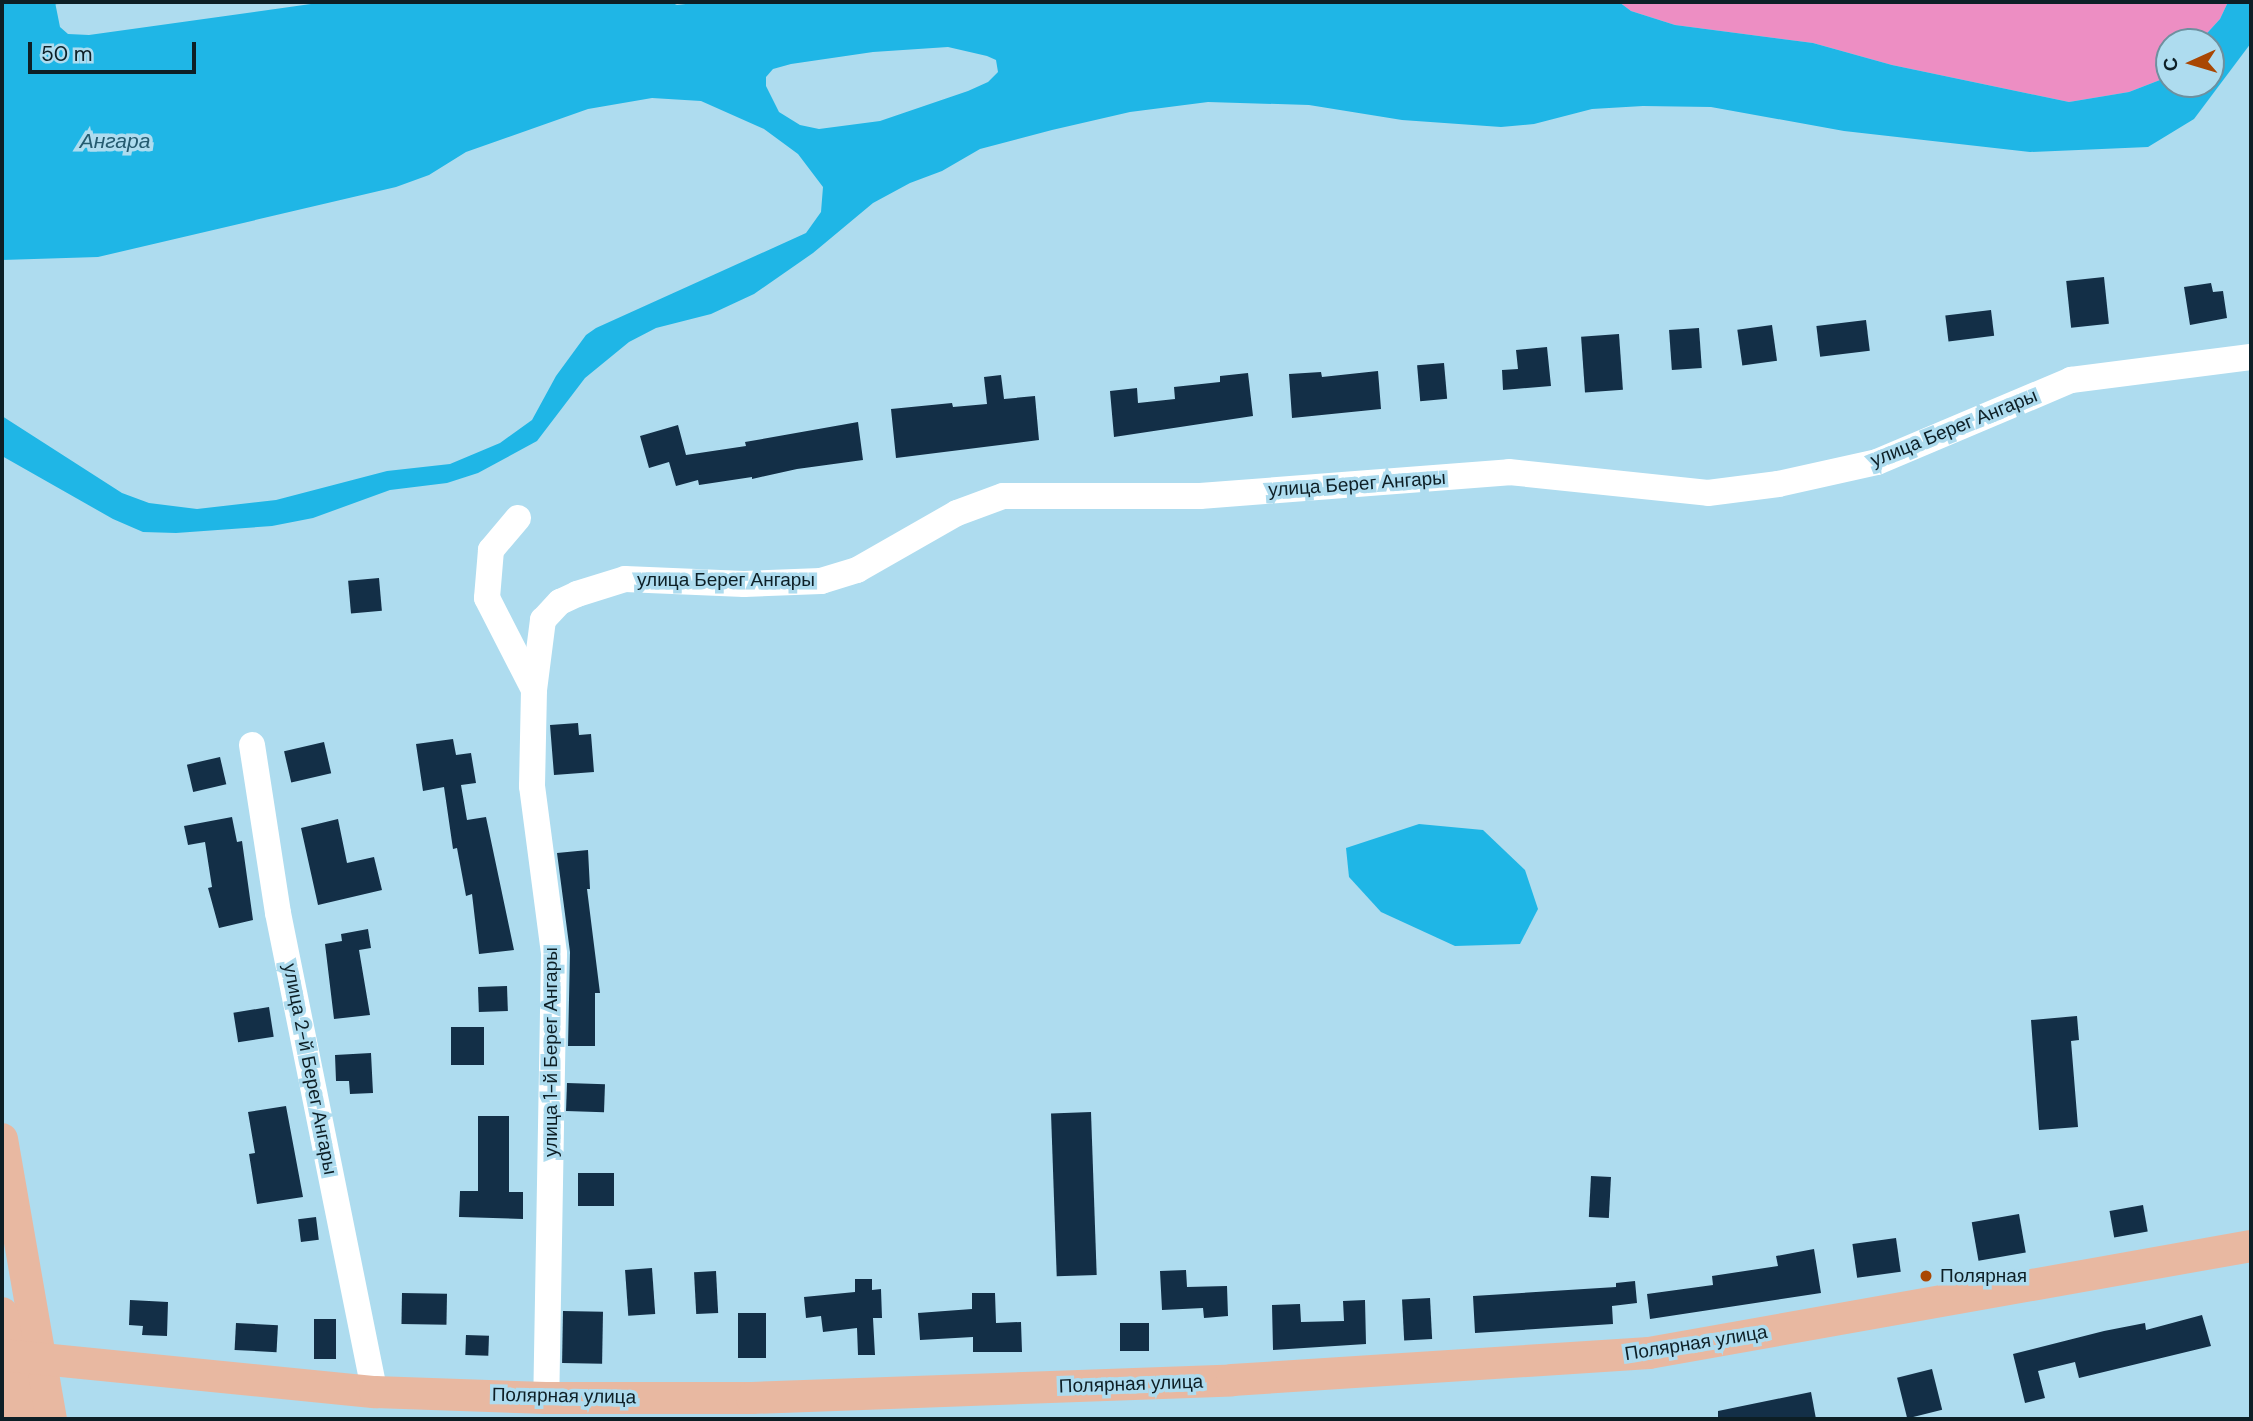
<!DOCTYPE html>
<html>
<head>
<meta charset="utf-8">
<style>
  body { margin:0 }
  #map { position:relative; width:2253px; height:1421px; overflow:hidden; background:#aedcef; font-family:"DM Sans",sans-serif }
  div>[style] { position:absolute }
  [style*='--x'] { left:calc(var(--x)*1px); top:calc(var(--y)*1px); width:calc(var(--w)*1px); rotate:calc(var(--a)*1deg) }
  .green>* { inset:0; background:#ed8ec3 }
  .water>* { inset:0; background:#1fb6e6 }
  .building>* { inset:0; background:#132f47; transform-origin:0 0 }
  .minor>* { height:26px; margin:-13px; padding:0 13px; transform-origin:13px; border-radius:13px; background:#fff }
  .major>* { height:32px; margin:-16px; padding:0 16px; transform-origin:16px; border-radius:16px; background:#e8b8a1 }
  .dots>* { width:19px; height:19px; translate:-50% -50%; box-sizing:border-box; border:4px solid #aedcef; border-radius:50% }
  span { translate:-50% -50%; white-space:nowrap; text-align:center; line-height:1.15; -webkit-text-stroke:7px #aedcef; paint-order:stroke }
  .street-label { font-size:19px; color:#0d1f26 }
  .poi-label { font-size:19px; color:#0d1f26 }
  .left { translate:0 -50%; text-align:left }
  .water-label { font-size:21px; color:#255b70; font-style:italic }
  .frame { position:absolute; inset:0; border:4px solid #0d1f26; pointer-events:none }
  .north { position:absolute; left:2155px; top:28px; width:70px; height:70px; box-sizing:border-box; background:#aedcef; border:2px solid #6e909f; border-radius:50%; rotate:266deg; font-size:19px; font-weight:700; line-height:28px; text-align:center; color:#0d1f26 }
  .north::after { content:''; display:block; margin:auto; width:24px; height:32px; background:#a94703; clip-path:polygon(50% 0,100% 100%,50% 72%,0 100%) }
  .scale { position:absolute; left:28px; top:42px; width:168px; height:32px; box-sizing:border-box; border:4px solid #0d1f26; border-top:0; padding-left:9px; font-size:21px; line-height:24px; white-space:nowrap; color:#0d1f26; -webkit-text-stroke:5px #aedcef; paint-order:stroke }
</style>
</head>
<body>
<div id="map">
  <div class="green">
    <i style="clip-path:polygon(1619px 2px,2228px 2px,2220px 19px,2199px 42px,2169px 42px,2169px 73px,2160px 80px,2129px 92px,2069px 102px,1892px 65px,1813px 43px,1675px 25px,1631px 11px)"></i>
  </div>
  <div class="water">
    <i style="clip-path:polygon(evenodd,2px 2px,55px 2px,60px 27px,68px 34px,89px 35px,325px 2px,670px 2px,677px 5px,703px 2px,1619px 2px,1631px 11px,1675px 25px,1813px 43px,1892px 65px,2069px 102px,2129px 92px,2160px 80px,2169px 73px,2169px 84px,2211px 84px,2211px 42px,2199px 42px,2220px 19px,2228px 2px,2251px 2px,2251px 43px,2194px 119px,2148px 147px,2030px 152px,1844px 131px,1711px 107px,1643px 106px,1592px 109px,1534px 124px,1501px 127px,1402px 120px,1309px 105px,1208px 102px,1130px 112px,1052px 130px,980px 149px,942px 171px,910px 183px,873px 203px,813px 253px,754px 294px,711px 314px,656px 328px,629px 342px,585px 378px,537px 441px,478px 473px,447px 483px,390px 490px,313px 518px,272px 526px,176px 533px,143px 532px,113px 519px,2px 456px,2px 416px,122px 493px,149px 503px,197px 509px,276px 500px,387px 471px,450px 464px,500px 443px,532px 420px,556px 376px,586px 335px,596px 328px,806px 233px,821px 212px,823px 187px,798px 154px,764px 129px,701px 101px,652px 98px,588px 109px,466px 152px,429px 175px,396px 187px,98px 257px,2px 260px,2px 2px,948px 47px,987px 56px,996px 60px,998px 72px,988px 82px,968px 91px,880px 121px,819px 129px,800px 125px,779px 112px,766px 86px,766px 77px,773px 69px,791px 64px,873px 52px,948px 47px)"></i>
    <i style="clip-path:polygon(1419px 824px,1483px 830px,1525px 870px,1538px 909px,1520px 944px,1455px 946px,1381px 912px,1349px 877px,1346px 848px)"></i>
  </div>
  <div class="building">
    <i style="left:2104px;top:277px;width:47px;height:38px;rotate:84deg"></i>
    <i style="clip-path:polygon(2211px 283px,2213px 292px,2223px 291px,2227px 318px,2190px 325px,2184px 287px)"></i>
    <i style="left:1991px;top:310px;width:26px;height:46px;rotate:83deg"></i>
    <i style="left:1866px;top:320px;width:31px;height:50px;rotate:83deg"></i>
    <i style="left:1772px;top:325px;width:36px;height:35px;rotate:82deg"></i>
    <i style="left:1699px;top:328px;width:40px;height:30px;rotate:86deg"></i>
    <i style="left:1619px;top:334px;width:56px;height:38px;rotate:86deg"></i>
    <i style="clip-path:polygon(1547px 347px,1551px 386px,1503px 390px,1502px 370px,1518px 369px,1516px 350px)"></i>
    <i style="left:1444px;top:363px;width:36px;height:27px;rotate:85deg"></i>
    <i style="clip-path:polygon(1378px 371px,1381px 409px,1292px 418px,1289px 374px,1321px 372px,1322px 377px)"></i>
    <i style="clip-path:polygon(1248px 373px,1253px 416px,1114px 437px,1110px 391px,1137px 388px,1138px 403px,1175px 399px,1174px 387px,1220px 382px,1220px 376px)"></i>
    <i style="clip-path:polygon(1001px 375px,1004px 399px,1035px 396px,1039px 440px,896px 458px,891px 409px,952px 403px,953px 407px,987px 404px,984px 377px)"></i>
    <i style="clip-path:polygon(858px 422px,863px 460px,797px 469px,752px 479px,752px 477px,699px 485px,698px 480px,676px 486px,669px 462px,649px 468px,640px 436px,678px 425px,686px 455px,746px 446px,745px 442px)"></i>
    <i style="left:379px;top:578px;width:33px;height:31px;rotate:85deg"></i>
    <i style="clip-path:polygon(578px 723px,579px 735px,591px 734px,594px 772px,554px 775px,550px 725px)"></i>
    <i style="clip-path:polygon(453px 739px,456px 755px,471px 753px,476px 783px,461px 785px,467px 820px,486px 817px,514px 950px,479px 954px,472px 894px,466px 896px,457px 848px,453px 849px,444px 787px,423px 791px,416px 744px)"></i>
    <i style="left:324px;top:742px;width:32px;height:41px;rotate:77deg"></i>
    <i style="left:220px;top:757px;width:28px;height:34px;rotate:77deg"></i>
    <i style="clip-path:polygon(232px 817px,237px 842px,242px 841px,253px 920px,219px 928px,208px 888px,212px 887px,205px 842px,188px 845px,184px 826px)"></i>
    <i style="clip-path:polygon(338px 819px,347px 863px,374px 857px,382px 890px,318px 905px,301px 828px)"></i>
    <i style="clip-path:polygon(588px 850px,590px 889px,587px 889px,600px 993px,595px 993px,595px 1046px,568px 1046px,570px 952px,557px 853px)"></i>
    <i style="clip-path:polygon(368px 929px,371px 948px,359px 950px,370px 1015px,334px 1019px,325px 944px,342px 941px,341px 934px)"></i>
    <i style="left:507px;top:986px;width:25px;height:29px;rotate:88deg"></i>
    <i style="left:269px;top:1007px;width:30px;height:36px;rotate:81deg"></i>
    <i style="clip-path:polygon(2077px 1016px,2079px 1040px,2071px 1041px,2078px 1127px,2039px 1130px,2031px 1020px)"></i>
    <i style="left:451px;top:1027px;width:33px;height:38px"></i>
    <i style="clip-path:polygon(371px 1053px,373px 1093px,350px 1094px,349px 1081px,336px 1081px,335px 1055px)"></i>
    <i style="left:567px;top:1083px;width:38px;height:28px;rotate:2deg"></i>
    <i style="clip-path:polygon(286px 1106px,303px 1197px,257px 1204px,249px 1154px,255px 1153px,248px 1112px)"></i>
    <i style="left:1091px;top:1112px;width:163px;height:40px;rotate:88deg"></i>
    <i style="clip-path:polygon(478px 1116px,509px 1116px,509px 1192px,523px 1192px,523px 1219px,459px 1217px,460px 1191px,478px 1191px)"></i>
    <i style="left:578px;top:1173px;width:36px;height:33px"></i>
    <i style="left:1591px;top:1176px;width:20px;height:41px;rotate:3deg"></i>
    <i style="left:2143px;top:1205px;width:27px;height:34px;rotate:80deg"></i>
    <i style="left:2019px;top:1214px;width:39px;height:48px;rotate:80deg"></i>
    <i style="left:316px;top:1217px;width:23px;height:18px;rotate:83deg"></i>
    <i style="left:1896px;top:1238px;width:34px;height:44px;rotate:82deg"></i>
    <i style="clip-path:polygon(1814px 1249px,1821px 1293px,1650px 1319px,1647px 1294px,1713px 1285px,1712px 1276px,1778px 1266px,1776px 1256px)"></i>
    <i style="left:652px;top:1268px;width:46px;height:27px;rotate:86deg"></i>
    <i style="clip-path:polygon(1186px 1270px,1187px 1287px,1227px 1286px,1228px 1316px,1204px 1318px,1203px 1308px,1162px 1310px,1160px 1271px)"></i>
    <i style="left:716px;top:1271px;width:42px;height:22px;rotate:87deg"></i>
    <i style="clip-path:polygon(855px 1279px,872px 1279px,872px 1290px,881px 1289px,882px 1318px,873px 1318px,875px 1355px,858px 1355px,857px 1328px,823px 1332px,821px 1316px,806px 1318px,804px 1297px,855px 1292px)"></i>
    <i style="clip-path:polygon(1635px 1281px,1637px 1303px,1612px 1306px,1613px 1324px,1475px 1333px,1473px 1296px,1616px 1287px,1616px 1283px)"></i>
    <i style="left:402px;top:1293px;width:45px;height:31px;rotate:1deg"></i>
    <i style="clip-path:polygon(972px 1293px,995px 1293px,996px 1323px,1021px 1322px,1022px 1352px,973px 1352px,973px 1337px,920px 1340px,918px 1313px,972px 1309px)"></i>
    <i style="left:1430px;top:1298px;width:41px;height:28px;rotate:87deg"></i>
    <i style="clip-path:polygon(130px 1300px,168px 1302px,167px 1336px,142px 1335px,143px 1326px,129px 1325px)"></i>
    <i style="clip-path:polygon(1365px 1300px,1366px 1344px,1273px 1350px,1272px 1305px,1300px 1304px,1301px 1322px,1344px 1321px,1343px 1301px)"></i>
    <i style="left:563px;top:1311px;width:40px;height:52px;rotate:1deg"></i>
    <i style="left:738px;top:1313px;width:28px;height:45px"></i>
    <i style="clip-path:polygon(2202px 1315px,2211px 1346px,2079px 1378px,2075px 1362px,2038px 1371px,2045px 1398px,2025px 1403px,2013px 1354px,2104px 1331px,2145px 1323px,2146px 1330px)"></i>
    <i style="left:336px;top:1319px;width:40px;height:22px;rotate:90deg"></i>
    <i style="left:236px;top:1323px;width:42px;height:27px;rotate:3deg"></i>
    <i style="left:1120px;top:1323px;width:29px;height:28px"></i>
    <i style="left:466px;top:1335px;width:23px;height:20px;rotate:2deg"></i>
    <i style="left:1932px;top:1369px;width:42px;height:36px;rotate:76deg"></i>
    <i style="clip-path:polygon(1811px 1392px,1816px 1419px,1718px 1419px,1718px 1411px)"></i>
  </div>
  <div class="minor">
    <i style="--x:518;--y:518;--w:42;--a:130.2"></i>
    <i style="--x:491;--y:550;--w:48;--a:94.8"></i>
    <i style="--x:487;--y:598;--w:103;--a:62.9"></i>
    <i style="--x:534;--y:690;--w:96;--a:91.2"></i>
    <i style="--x:532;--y:786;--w:169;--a:82.5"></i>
    <i style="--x:554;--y:954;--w:444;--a:91"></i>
    <i style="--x:534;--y:690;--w:71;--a:-82.7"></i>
    <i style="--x:543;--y:620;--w:25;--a:-47"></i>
    <i style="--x:560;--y:602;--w:19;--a:-25"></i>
    <i style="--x:577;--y:594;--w:50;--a:-17.4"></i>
    <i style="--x:625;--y:579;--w:119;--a:2.4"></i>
    <i style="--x:744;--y:584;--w:77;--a:-2.2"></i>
    <i style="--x:821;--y:581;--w:38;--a:-17"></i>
    <i style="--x:857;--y:570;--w:115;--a:-29.7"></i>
    <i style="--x:957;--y:513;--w:49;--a:-20.3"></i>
    <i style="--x:1003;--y:496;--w:197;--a:0"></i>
    <i style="--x:1200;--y:496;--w:310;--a:-4.4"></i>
    <i style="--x:1509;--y:472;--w:200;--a:6"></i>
    <i style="--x:1708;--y:493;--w:71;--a:-7.3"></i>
    <i style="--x:1778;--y:484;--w:101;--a:-12.5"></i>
    <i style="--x:1877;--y:462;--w:211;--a:-22.9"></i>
    <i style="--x:2071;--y:380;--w:181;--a:-7.3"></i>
    <i style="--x:252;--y:745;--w:170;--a:81.2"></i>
    <i style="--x:278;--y:913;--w:489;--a:78.6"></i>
  </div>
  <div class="major">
    <i style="--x:2;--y:1139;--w:284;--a:80.1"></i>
    <i style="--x:2;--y:1313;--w:107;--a:80.9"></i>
    <i style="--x:2;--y:1355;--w:375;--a:5.7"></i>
    <i style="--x:375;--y:1392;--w:171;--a:2"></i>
    <i style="--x:546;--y:1398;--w:206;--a:0"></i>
    <i style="--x:752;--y:1398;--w:480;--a:-2.1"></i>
    <i style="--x:1232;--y:1380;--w:418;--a:-3.7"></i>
    <i style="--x:1649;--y:1353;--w:611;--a:-10.08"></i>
  </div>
  <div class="dots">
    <i style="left:1926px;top:1276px;background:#a94703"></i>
  </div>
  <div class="street-label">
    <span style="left:1954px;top:428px;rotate:-22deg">улица Берег Ангары</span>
    <span style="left:1357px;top:484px;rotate:-4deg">улица Берег Ангары</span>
    <span style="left:726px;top:580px">улица Берег Ангары</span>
    <span style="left:551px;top:1052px;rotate:-90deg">улица 1-й Берег Ангары</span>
    <span style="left:310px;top:1069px;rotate:79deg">улица 2-й Берег Ангары</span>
    <span style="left:1696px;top:1343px;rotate:-9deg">Полярная улица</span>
    <span style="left:1131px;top:1384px;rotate:-2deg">Полярная улица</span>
    <span style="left:564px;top:1396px;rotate:1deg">Полярная улица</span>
  </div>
  <div class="poi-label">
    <span class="left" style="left:1940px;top:1276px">Полярная</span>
  </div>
  <div class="water-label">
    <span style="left:115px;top:141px">Ангара</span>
  </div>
  <div class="frame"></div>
  <div class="north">С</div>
  <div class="scale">50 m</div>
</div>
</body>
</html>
